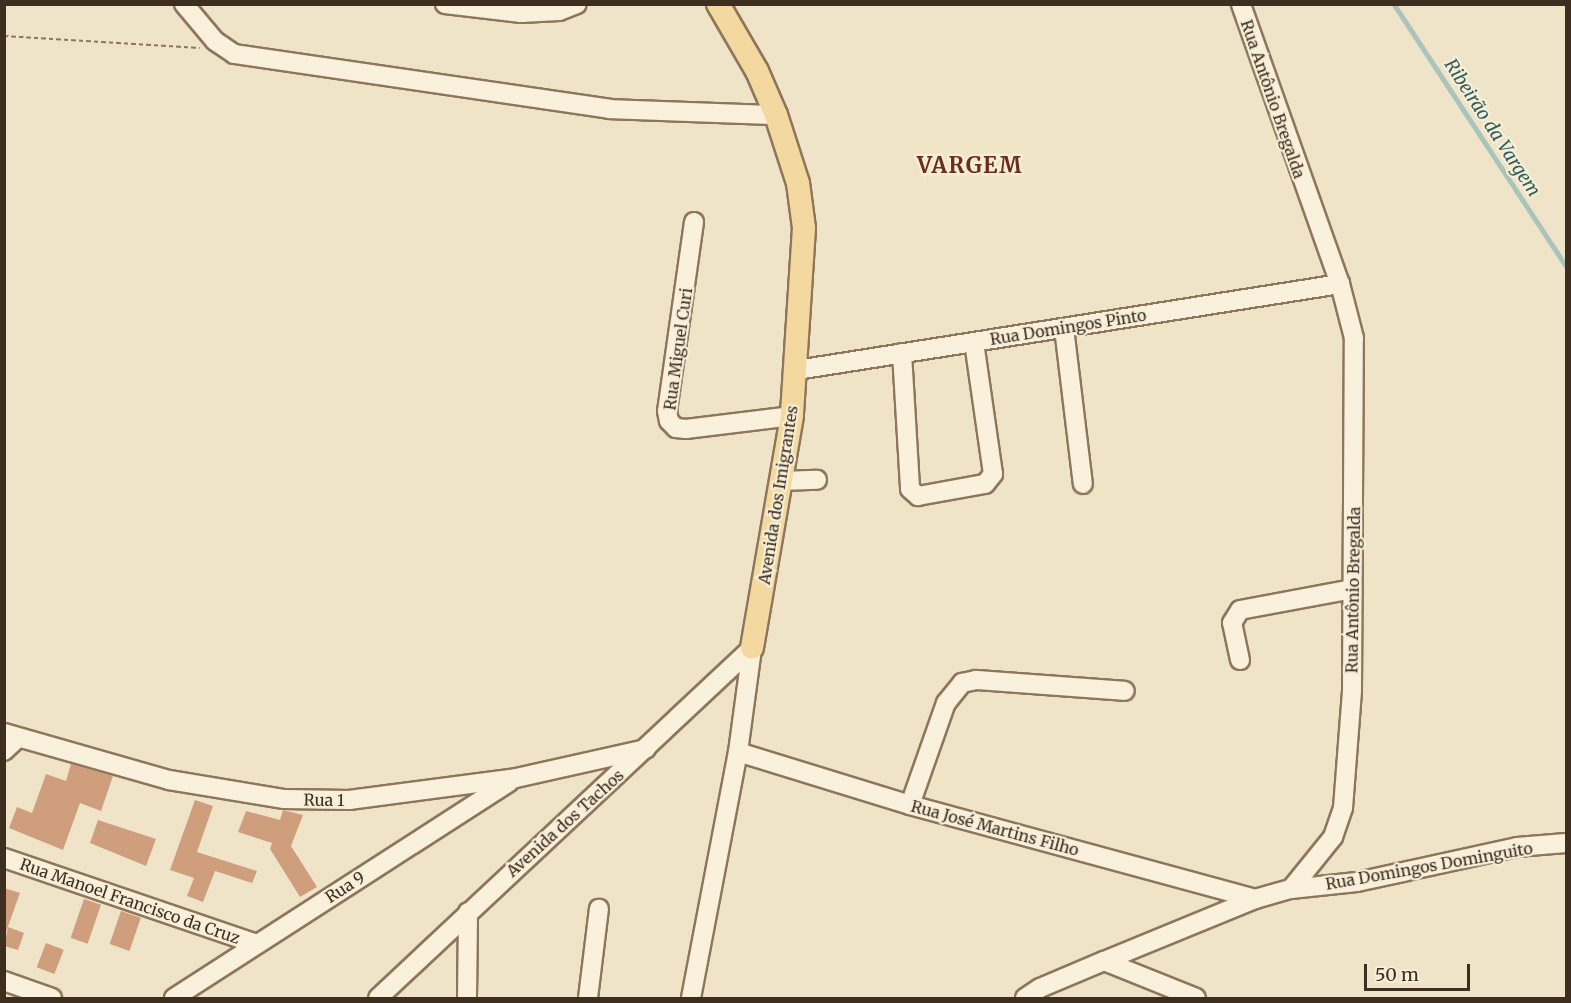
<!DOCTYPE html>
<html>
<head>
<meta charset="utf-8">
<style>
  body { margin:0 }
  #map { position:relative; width:1571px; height:1003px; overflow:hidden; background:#f0e4c8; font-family:Merriweather,serif }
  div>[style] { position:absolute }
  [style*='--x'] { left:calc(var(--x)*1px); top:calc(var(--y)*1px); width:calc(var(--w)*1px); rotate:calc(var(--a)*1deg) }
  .stream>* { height:4.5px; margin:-2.25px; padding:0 2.25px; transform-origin:2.25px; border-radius:2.25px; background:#a9c4bc }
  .building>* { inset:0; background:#cf9f7d; transform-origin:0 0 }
  .path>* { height:2px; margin-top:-1px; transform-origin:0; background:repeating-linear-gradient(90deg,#8d765c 0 4.5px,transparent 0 7.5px) }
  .roads { filter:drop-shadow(2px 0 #8d765c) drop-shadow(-2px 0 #8d765c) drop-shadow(0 2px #8d765c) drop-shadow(0 -2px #8d765c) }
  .minor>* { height:18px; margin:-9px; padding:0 9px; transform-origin:9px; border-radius:9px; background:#faf1dc }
  .major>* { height:22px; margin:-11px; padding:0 11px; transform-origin:11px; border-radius:11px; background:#f3d9a0 }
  span { translate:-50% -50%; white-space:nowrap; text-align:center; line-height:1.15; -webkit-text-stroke:4.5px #f7eed8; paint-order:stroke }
  .street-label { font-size:16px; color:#3d2e20 }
  .water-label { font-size:18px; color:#2f5d5a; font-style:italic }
  .district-label { font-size:22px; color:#6b2e1e; font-weight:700; letter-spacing:1.5px }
  .frame { position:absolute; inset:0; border:6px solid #3d2e20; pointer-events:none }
  .scale { position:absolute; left:1364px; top:964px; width:106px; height:27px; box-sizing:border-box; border:3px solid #3d2e20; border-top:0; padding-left:8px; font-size:18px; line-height:21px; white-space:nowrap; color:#3d2e20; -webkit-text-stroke:4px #f7eed8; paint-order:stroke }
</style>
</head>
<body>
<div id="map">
  <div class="stream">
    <i style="--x:1394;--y:4;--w:313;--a:56.7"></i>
  </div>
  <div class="building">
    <i style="clip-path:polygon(71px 764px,113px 776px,101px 811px,80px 803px,63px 850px,9px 828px,17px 807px,32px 813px,46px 774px,66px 781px)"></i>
    <i style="clip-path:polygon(195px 800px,213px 806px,197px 852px,257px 871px,252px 883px,215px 871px,203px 902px,187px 896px,194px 878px,170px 870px)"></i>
    <i style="clip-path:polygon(283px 810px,303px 815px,291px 846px,317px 887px,300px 897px,270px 849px,272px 843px,238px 832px,246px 811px,280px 820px)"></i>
    <i style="clip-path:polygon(98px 820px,156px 839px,146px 866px,90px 843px)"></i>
    <i style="clip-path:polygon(4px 888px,20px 893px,6px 932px,4px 932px)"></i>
    <i style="left:84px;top:899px;width:18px;height:41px;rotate:19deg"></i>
    <i style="left:121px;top:911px;width:21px;height:35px;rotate:19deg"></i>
    <i style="clip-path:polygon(8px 927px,24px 933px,18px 950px,4px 946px)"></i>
    <i style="left:46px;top:943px;width:19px;height:26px;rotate:21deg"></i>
  </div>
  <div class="path">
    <i style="--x:4;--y:36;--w:196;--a:3.5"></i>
  </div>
  <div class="roads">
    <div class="minor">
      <i style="--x:184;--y:4;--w:48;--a:50"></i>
      <i style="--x:215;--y:41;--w:23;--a:34"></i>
      <i style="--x:234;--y:54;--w:379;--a:8.3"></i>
      <i style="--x:609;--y:109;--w:167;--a:2.1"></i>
      <i style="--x:445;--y:4;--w:77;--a:6.8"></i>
      <i style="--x:521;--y:13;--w:38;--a:-3"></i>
      <i style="--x:559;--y:11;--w:19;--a:-21"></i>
      <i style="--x:694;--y:222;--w:191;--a:98.1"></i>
      <i style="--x:667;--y:411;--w:10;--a:79"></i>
      <i style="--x:669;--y:421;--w:10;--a:45"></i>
      <i style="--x:676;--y:428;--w:10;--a:6"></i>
      <i style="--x:686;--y:429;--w:107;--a:-7"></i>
      <i style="--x:1064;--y:328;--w:157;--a:83.1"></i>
      <i style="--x:902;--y:353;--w:136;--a:86.6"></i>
      <i style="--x:910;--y:489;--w:11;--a:41"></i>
      <i style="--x:918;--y:496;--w:68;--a:-10.2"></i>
      <i style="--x:985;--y:484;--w:13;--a:-51"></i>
      <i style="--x:993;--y:474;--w:133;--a:-98.2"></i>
      <i style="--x:797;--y:370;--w:550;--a:-9"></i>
      <i style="--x:781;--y:481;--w:36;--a:-2"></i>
      <i style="--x:1240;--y:660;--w:38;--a:-102"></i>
      <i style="--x:1232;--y:623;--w:15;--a:-58"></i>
      <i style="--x:1240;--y:610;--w:114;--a:-10.6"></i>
      <i style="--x:4;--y:733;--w:172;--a:15.9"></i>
      <i style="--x:169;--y:780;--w:117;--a:9.4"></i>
      <i style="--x:284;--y:799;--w:65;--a:0.9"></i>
      <i style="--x:349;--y:800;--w:168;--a:-7.5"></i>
      <i style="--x:516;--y:778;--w:133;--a:-12.6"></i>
      <i style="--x:4;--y:751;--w:19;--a:-43"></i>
      <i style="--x:738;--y:752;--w:180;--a:17.1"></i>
      <i style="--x:910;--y:805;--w:358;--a:15.2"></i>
      <i style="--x:910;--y:805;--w:108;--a:-70.6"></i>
      <i style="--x:946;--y:703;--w:26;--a:-51"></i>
      <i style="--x:962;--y:683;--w:14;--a:-12"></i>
      <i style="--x:976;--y:680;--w:149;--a:4.2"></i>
      <i style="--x:4;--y:858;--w:266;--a:18.8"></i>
      <i style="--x:1291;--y:889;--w:66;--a:-6.1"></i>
      <i style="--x:1357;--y:882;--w:164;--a:-12.3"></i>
      <i style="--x:1517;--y:847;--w:49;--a:-4.7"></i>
      <i style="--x:1104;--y:961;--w:99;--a:21.9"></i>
      <i style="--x:4;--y:981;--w:51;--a:19.5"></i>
      <i style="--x:174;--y:998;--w:399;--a:-32.8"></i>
      <i style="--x:378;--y:998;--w:512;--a:-43.1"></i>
      <i style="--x:467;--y:998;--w:86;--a:-89.3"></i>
      <i style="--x:588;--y:998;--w:90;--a:-83"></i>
      <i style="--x:691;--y:998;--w:250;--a:-79.2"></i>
      <i style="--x:738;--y:752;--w:105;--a:-82.3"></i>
      <i style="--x:1025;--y:998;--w:18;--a:-34"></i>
      <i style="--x:1040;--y:988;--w:69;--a:-22.9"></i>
      <i style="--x:1104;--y:961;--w:163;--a:-22.3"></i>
      <i style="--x:1255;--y:899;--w:37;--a:-16"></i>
      <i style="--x:1291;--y:889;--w:67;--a:-51.1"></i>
      <i style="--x:1333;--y:837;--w:31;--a:-71"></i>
      <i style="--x:1343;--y:808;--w:118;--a:-85.6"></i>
      <i style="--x:1352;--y:690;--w:352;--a:-89.7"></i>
      <i style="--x:1354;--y:338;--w:56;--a:-104.5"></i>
      <i style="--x:1340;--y:284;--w:297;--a:-109.5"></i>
    </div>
    <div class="major">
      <i style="--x:718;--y:4;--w:78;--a:59.8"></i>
      <i style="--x:757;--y:71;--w:48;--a:66.6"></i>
      <i style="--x:776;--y:115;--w:71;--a:72.1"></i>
      <i style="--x:798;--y:183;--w:45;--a:82.4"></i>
      <i style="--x:804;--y:228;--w:188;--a:93.7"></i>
      <i style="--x:792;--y:416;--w:235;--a:99.8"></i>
    </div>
  </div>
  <div class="street-label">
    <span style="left:1273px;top:99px;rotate:71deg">Rua Antônio Bregalda</span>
    <span style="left:1068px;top:327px;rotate:-9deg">Rua Domingos Pinto</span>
    <span style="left:678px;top:349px;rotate:-82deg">Rua Miguel Curi</span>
    <span style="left:778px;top:495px;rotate:-81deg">Avenida dos Imigrantes</span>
    <span style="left:1353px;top:590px;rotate:-89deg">Rua Antônio Bregalda</span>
    <span style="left:324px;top:800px;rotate:1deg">Rua 1</span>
    <span style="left:565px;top:823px;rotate:-42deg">Avenida dos Tachos</span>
    <span style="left:995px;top:828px;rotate:15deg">Rua José Martins Filho</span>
    <span style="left:1429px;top:866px;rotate:-10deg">Rua Domingos Dominguito</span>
    <span style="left:345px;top:887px;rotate:-33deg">Rua 9</span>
    <span style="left:130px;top:901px;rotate:19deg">Rua Manoel Francisco da Cruz</span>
  </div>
  <div class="water-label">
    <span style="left:1492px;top:128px;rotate:57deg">Ribeirão da Vargem</span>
  </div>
  <div class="district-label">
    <span style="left:970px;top:166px">VARGEM</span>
  </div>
  <div class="frame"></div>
  <div class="scale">50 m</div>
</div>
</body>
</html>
